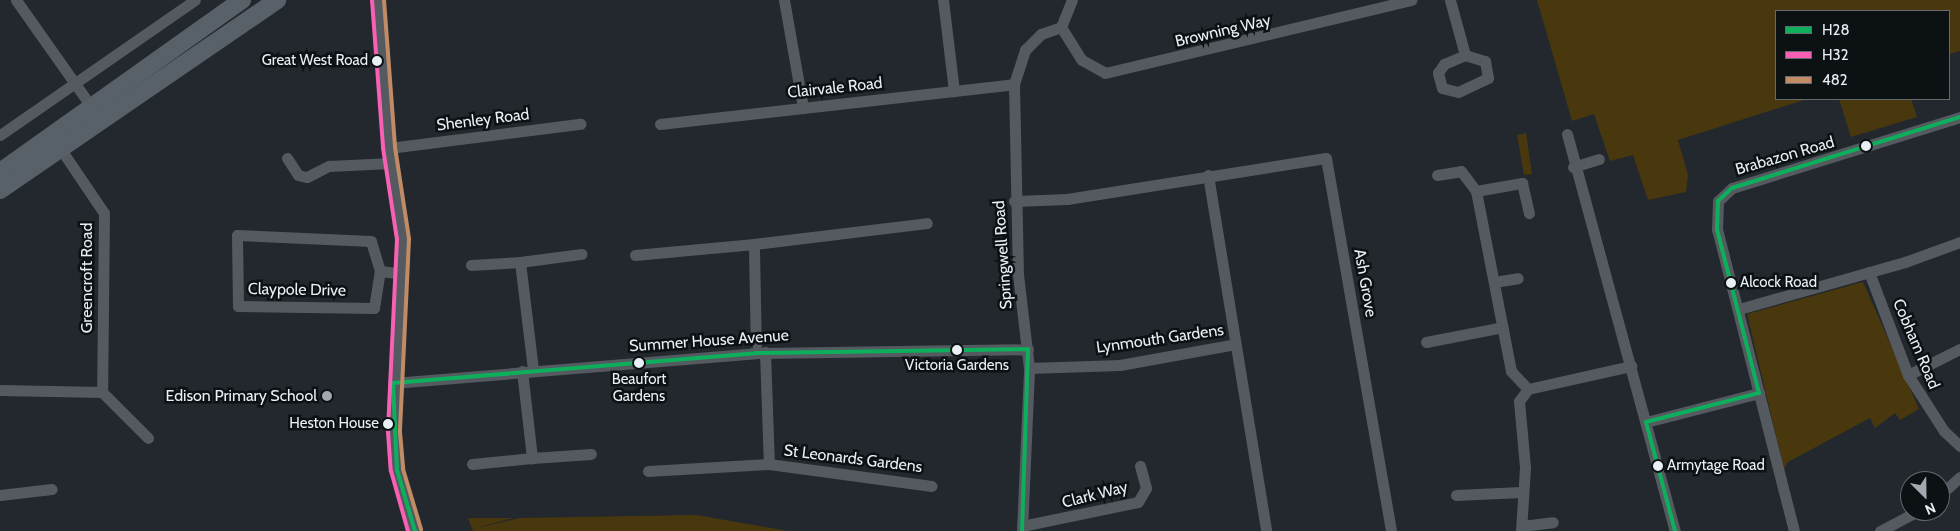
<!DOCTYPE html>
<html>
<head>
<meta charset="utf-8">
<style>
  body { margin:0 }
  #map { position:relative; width:1960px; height:531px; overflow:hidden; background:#22282d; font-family:Cabin,sans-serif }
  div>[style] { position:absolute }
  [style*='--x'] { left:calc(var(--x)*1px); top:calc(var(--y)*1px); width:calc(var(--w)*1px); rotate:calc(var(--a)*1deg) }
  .green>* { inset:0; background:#49380d }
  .minor>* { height:11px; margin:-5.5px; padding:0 5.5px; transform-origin:5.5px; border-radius:5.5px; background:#545a5f }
  .tertiary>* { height:14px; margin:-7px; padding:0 7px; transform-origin:7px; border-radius:7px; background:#545a5f }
  .trunk>* { height:18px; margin:-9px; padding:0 9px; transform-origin:9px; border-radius:9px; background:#586168 }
  .bus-1>* { height:4px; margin:-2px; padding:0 2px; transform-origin:2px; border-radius:2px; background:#0daf5c }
  .bus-2>* { height:4px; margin:-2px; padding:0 2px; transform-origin:2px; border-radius:2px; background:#f860b3 }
  .bus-3>* { height:4px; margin:-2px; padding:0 2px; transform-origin:2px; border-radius:2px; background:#c18c65 }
  .dots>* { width:14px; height:14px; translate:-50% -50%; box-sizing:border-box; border:2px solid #0c1114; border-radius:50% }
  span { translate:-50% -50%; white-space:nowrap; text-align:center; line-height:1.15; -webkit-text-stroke:5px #0c1114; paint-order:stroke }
  .bus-label { font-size:15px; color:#e8eff5 }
  .right { translate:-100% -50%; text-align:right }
  .left { translate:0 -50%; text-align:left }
  .street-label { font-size:16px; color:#e8eff5 }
  .poi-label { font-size:16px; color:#e8eff5 }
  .legend { position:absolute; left:1775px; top:10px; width:175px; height:90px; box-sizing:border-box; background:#0c1114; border:1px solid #646a6e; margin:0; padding:6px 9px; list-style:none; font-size:15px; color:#e8eff5 }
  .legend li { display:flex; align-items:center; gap:10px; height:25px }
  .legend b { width:25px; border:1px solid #646a6e }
  .north { position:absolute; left:1900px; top:471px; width:50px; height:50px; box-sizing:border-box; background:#0c1114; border:1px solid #646a6e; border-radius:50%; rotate:157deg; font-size:14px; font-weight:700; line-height:20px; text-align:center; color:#e8eff5 }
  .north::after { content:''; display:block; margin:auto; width:18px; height:22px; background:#a3a9af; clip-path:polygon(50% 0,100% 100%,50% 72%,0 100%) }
</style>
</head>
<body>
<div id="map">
  <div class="green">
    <i style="clip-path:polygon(1537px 0,1960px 0,1960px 51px,1949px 54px,1949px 11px,1776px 11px,1776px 99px,1807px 99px,1678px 140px,1688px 175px,1686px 192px,1648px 200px,1633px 155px,1610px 161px,1594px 114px,1572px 121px)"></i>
    <i style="clip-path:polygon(1839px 99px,1911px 99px,1917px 117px,1851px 137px)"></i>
    <i style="clip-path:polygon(1526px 133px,1532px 174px,1524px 175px,1517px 135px)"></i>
    <i style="clip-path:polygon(1863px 282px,1919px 409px,1900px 420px,1895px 413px,1875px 428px,1870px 418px,1788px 462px,1784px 469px,1747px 314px)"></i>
    <i style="clip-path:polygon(696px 515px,788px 531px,473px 531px,468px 518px,513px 518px,473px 529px,519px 518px)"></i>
  </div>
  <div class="minor">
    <i style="--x:16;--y:0;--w:133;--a:54.8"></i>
    <i style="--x:784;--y:0;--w:110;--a:80"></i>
    <i style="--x:943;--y:0;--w:92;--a:83.1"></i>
    <i style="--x:1450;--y:0;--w:57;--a:74.7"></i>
    <i style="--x:1061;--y:27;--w:39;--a:58"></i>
    <i style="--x:1082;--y:60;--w:26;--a:29"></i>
    <i style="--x:1105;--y:73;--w:315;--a:-13.4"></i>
    <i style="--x:1465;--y:55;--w:21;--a:17"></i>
    <i style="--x:1485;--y:61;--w:17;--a:80"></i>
    <i style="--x:1488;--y:78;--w:33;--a:155"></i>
    <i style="--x:1458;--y:92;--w:16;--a:-166"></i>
    <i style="--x:1442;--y:88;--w:16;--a:-105"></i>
    <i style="--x:1438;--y:73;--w:11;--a:-56"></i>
    <i style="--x:1444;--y:64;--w:23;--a:-23"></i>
    <i style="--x:660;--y:124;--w:356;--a:-6.4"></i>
    <i style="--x:1567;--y:134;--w:411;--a:74.8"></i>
    <i style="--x:0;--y:135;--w:237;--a:-34.7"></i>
    <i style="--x:60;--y:148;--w:78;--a:55.9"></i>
    <i style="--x:104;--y:213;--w:179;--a:90.6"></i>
    <i style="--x:102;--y:392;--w:65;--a:45"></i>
    <i style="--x:389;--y:148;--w:193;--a:-7.2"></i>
    <i style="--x:287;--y:158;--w:20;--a:57"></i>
    <i style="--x:298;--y:175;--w:9;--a:13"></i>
    <i style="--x:307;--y:177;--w:25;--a:-27"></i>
    <i style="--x:329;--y:166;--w:62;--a:-2.8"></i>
    <i style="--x:1573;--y:167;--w:27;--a:-17"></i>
    <i style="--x:1208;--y:175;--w:361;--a:80.7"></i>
    <i style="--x:1437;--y:175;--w:24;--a:-9"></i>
    <i style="--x:1461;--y:171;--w:25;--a:53"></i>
    <i style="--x:1476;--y:191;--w:183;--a:79"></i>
    <i style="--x:1511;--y:371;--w:25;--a:47"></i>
    <i style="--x:1476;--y:191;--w:47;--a:-9.9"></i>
    <i style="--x:1522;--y:183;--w:31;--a:77"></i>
    <i style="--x:1014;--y:201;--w:53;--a:-2.2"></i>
    <i style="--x:1067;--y:199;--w:262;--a:-9"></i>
    <i style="--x:1326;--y:158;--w:379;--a:80.1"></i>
    <i style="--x:635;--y:255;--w:120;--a:-5.3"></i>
    <i style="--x:520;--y:262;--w:62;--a:-7.5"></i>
    <i style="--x:471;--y:265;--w:49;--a:-3.5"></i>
    <i style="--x:520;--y:262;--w:109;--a:83.1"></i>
    <i style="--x:380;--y:271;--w:31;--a:-107"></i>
    <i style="--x:371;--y:241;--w:134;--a:-177.4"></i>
    <i style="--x:237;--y:235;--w:71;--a:89.2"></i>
    <i style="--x:238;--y:306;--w:136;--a:0.8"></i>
    <i style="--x:374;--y:308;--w:37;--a:-81"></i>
    <i style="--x:380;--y:271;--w:23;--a:7"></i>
    <i style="--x:1869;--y:272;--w:110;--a:69.3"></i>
    <i style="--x:1908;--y:375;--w:67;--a:57.3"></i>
    <i style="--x:1944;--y:431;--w:22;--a:43"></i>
    <i style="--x:1494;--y:282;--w:24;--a:-9"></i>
    <i style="--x:1739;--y:309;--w:173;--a:-15.8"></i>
    <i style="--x:1905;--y:262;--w:59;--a:-20"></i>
    <i style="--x:1426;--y:342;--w:78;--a:-11"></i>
    <i style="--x:765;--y:352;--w:112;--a:88"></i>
    <i style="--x:769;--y:464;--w:164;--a:7.7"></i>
    <i style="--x:756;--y:353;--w:109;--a:-91.1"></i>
    <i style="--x:754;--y:244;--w:174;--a:-6.9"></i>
    <i style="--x:1029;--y:368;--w:91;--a:-1.9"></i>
    <i style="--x:1120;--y:365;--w:117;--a:-10.3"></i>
    <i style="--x:522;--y:371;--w:88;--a:83.4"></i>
    <i style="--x:532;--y:458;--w:59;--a:-3.9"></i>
    <i style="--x:1908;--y:375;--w:58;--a:-26.6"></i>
    <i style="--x:393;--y:383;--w:364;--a:-4.7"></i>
    <i style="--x:756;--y:353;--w:272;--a:-0.8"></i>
    <i style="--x:0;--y:390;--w:102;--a:1.1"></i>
    <i style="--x:1646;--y:422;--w:117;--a:-14.4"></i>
    <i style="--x:472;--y:464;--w:60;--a:-5.7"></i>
    <i style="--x:648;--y:471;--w:121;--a:-3.3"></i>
    <i style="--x:0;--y:495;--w:52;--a:-6.6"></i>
    <i style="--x:1456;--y:495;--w:65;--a:-2.6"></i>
    <i style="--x:1940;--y:495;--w:27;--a:-42"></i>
    <i style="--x:1022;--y:526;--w:118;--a:-11.7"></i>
    <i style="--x:1138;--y:502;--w:16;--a:-60"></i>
    <i style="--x:1146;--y:488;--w:23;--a:-105"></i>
    <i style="--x:1522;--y:526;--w:31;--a:-7"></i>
    <i style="--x:1022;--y:531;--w:163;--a:-87.5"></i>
    <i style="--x:1029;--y:368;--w:94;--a:-96.7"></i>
    <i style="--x:1018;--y:275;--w:191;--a:-91.2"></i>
    <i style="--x:1014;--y:84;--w:36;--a:-72"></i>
    <i style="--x:1025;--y:50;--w:23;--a:-45"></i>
    <i style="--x:1041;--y:34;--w:21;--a:-19"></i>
    <i style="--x:1061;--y:27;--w:29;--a:-68"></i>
    <i style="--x:1521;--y:531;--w:64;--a:-86.4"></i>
    <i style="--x:1525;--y:467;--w:66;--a:-95.2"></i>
    <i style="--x:1519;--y:401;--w:15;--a:-53"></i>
    <i style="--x:1528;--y:389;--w:106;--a:-12.6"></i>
    <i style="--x:1794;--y:531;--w:311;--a:-104.3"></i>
    <i style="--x:1717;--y:230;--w:29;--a:-88"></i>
    <i style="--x:1718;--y:201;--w:19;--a:-43"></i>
    <i style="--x:1732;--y:188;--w:239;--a:-17.3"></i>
    <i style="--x:1880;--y:531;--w:43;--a:-27.8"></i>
  </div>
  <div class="tertiary">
    <i style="--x:378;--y:0;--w:148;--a:85.7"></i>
    <i style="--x:389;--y:148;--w:92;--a:81.3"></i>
    <i style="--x:403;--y:239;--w:193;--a:92.7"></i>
    <i style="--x:394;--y:432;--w:38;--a:85"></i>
    <i style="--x:397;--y:470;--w:64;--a:73.6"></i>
  </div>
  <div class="trunk">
    <i style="--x:0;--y:172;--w:297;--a:-35.4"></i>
    <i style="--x:0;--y:190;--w:336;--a:-34.4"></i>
  </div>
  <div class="bus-1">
    <i style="--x:393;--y:383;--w:364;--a:-4.7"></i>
    <i style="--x:756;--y:353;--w:272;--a:-0.8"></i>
    <i style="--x:393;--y:383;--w:87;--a:87.4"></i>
    <i style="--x:397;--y:470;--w:64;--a:73.6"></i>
    <i style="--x:1759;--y:393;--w:168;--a:-104.4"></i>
    <i style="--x:1717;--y:230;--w:29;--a:-88"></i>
    <i style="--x:1718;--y:201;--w:19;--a:-43"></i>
    <i style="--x:1732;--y:188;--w:239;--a:-17.3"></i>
    <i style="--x:1646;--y:422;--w:117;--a:-14.4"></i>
    <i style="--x:1646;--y:422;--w:113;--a:75.1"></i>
    <i style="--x:1022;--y:531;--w:182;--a:-88.1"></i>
  </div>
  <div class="bus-2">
    <i style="--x:372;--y:0;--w:148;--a:85.7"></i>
    <i style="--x:383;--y:148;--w:92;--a:81.3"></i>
    <i style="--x:397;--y:239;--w:193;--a:92.7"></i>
    <i style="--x:388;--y:432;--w:39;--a:86"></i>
    <i style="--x:391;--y:471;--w:62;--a:74.2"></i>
  </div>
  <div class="bus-3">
    <i style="--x:384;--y:0;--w:147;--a:85.7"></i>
    <i style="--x:395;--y:147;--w:93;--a:81.3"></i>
    <i style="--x:409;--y:239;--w:193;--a:92.7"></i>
    <i style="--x:400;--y:432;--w:37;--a:85"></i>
    <i style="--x:403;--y:469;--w:63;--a:73.3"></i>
  </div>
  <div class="dots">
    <i style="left:377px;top:61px;background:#e8eff5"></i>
    <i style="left:1866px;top:146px;background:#e8eff5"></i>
    <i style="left:1731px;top:283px;background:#e8eff5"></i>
    <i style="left:957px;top:350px;background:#e8eff5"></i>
    <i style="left:639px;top:363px;background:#e8eff5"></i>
    <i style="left:327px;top:396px;background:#a3a9af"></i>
    <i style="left:388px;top:424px;background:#e8eff5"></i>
    <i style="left:1658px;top:466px;background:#e8eff5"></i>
  </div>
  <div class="bus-label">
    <span class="right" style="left:368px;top:61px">Great West Road</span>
    <span class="left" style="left:1740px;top:283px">Alcock Road</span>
    <span style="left:957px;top:366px">Victoria Gardens</span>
    <span style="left:639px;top:388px">Beaufort<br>Gardens</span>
    <span class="right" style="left:379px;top:424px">Heston House</span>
    <span class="left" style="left:1667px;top:466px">Armytage Road</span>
  </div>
  <div class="street-label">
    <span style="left:1223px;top:31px;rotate:-13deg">Browning Way</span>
    <span style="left:835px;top:88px;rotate:-6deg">Clairvale Road</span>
    <span style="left:483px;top:120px;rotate:-7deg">Shenley Road</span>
    <span style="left:1785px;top:156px;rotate:-16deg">Brabazon Road</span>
    <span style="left:1003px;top:255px;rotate:-94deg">Springwell Road</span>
    <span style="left:87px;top:278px;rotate:-90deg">Greencroft Road</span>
    <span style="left:1365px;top:283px;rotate:80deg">Ash Grove</span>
    <span style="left:297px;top:290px;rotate:1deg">Claypole Drive</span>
    <span style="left:1160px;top:339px;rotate:-8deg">Lynmouth Gardens</span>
    <span style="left:709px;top:341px;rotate:-4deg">Summer House Avenue</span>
    <span style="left:1916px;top:344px;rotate:67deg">Cobham Road</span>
    <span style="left:853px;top:459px;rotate:7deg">St Leonards Gardens</span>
    <span style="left:1095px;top:495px;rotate:-14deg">Clark Way</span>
  </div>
  <div class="poi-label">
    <span class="right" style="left:317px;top:396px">Edison Primary School</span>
  </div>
  <ul class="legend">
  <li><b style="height:6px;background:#0daf5c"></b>H28</li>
  <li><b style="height:6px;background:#f860b3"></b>H32</li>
  <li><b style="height:6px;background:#c18c65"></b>482</li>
  </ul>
  <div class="north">N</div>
</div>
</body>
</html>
